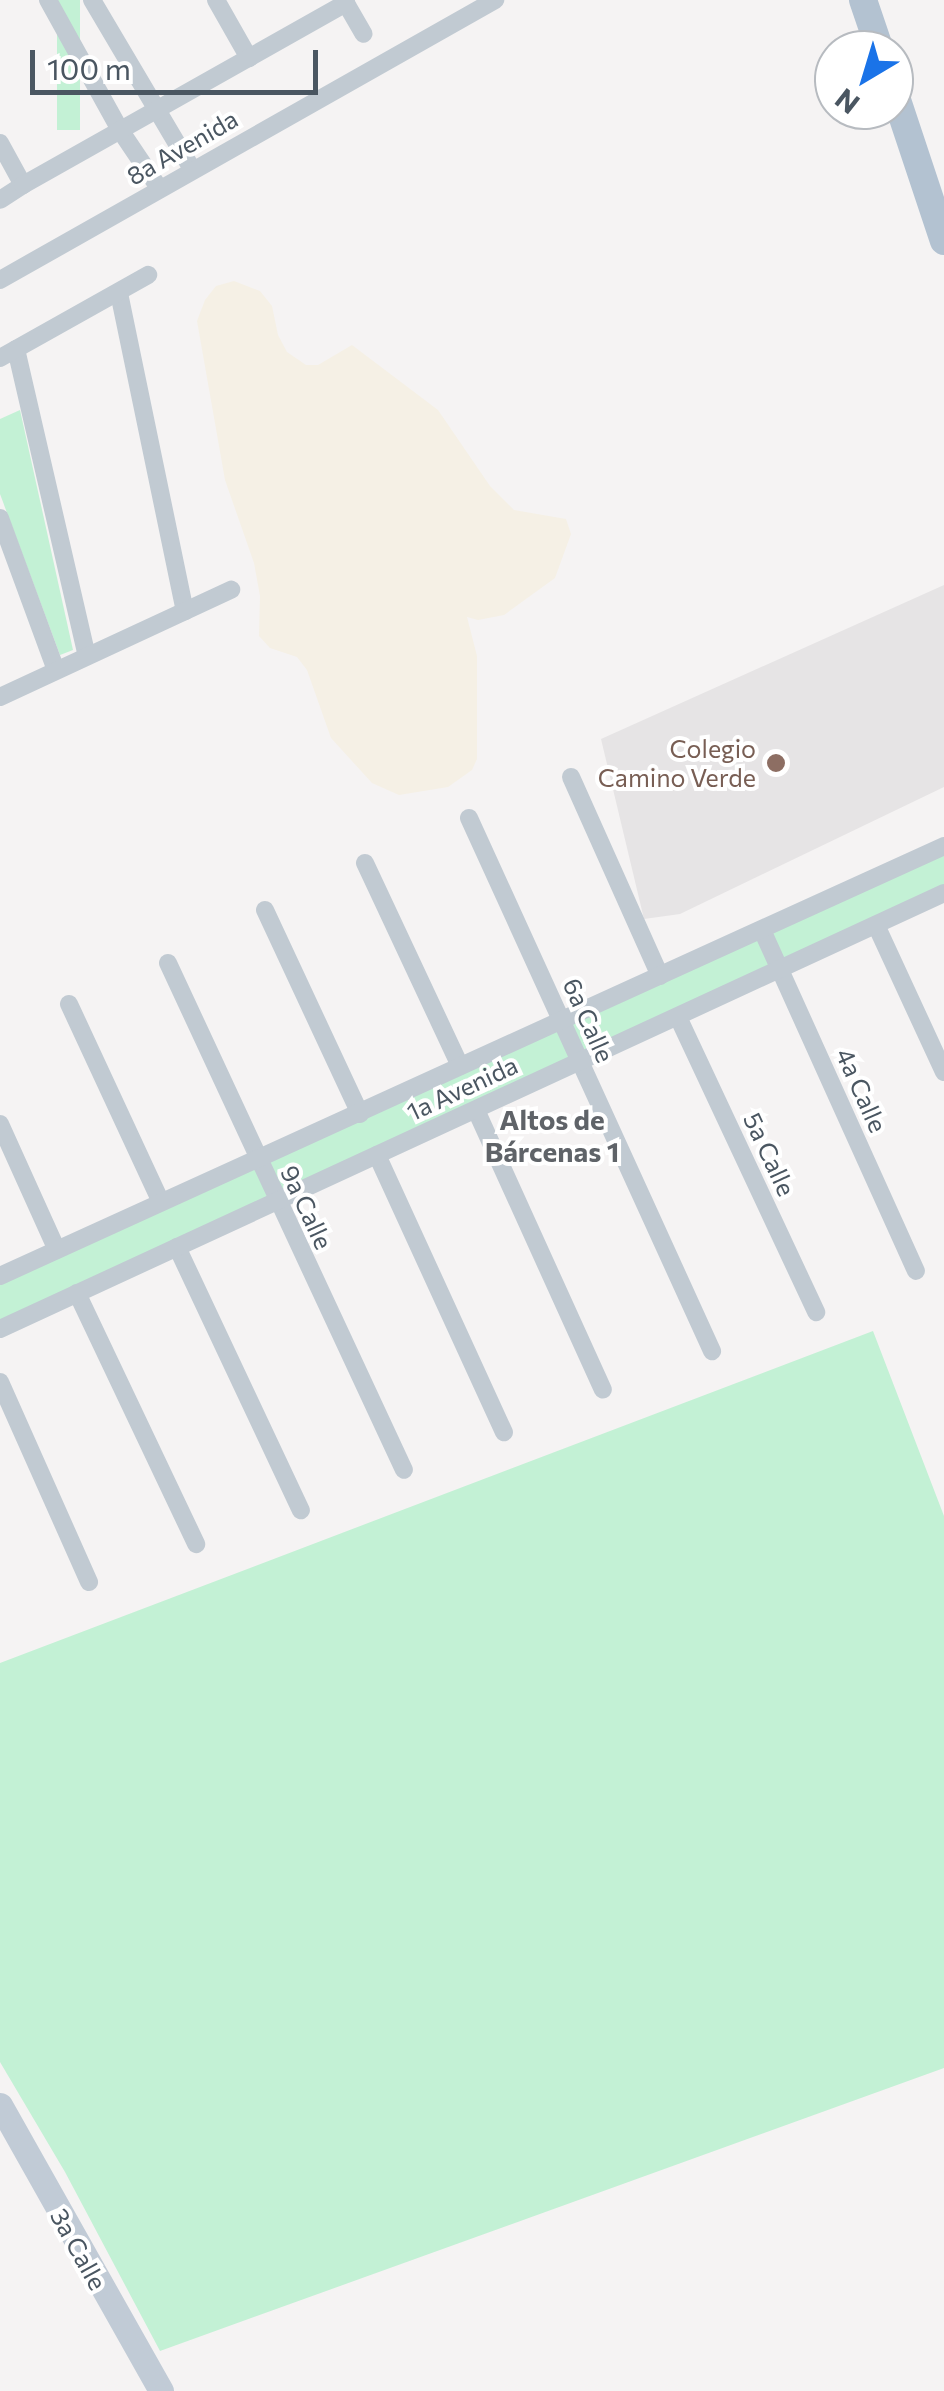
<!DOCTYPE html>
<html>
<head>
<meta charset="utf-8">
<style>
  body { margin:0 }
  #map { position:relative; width:944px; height:2391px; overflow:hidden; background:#f5f3f3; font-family:Commissioner,sans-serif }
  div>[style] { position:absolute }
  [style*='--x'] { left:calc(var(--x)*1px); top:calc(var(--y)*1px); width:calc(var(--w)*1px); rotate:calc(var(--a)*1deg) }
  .education>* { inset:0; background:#e6e4e5 }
  .green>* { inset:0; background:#c3f1d5; transform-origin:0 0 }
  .sand>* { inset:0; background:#f5f0e5 }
  .street>* { height:18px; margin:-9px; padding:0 9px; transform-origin:9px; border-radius:9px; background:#c1cad2 }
  .secondary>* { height:25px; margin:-12.5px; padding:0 12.5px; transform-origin:12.5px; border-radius:12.5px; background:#c1cbd6 }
  .primary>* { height:28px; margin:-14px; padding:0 14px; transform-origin:14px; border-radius:14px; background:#b3c2d1 }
  .dots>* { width:28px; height:28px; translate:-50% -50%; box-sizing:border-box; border:5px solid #fff; border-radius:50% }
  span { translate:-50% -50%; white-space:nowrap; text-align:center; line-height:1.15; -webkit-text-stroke:8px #fff; paint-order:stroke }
  .street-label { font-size:25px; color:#4a5661 }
  .education-label { font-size:25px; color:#785e54 }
  .right { translate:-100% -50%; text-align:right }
  .neighbourhood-label { font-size:28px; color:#5f6368; font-weight:700 }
  .north { position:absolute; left:814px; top:30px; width:100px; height:100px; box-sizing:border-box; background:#fff; border:2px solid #b7bbc0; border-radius:50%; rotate:218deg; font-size:28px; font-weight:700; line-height:40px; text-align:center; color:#4a5661 }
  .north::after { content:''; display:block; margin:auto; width:35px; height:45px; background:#1a73e8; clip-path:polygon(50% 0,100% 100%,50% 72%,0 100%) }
  .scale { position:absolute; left:30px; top:50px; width:288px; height:45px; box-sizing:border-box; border:5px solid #4a5661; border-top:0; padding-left:12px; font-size:30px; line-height:35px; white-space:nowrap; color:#4a5661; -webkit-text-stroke:8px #fff; paint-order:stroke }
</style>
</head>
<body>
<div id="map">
  <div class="education">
    <i style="clip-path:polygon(944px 585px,944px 787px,680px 914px,644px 919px,601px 739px)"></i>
  </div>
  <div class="green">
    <i style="left:57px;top:0;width:23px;height:130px"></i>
    <i style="clip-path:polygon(20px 410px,73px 650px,60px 655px,0 494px,0 419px)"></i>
    <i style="clip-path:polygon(944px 846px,944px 893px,0 1329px,0 1276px)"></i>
    <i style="clip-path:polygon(873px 1331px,944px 1516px,944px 2068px,160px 2351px,65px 2172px,0 2062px,0 1663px)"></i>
  </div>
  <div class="sand">
    <i style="clip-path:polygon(234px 281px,260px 291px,272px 306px,278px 335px,287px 352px,306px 365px,318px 365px,352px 345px,438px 410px,490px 486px,514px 510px,566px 519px,571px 534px,555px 578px,504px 615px,478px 620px,467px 617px,477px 656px,477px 759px,472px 770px,448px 787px,399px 795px,372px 783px,331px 738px,307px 670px,297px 657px,270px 648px,259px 636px,260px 596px,254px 563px,225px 480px,197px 321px,205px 300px,216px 286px)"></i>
  </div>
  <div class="street">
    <i style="--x:48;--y:0;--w:149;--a:61"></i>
    <i style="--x:120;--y:130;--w:70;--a:56.1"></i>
    <i style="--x:92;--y:0;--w:196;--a:59.4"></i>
    <i style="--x:216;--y:0;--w:67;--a:60.4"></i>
    <i style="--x:344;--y:0;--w:39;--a:60"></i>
    <i style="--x:0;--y:143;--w:48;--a:61.3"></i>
    <i style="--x:23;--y:185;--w:27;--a:147"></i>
    <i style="--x:23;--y:185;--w:371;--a:-29.4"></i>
    <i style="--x:0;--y:280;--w:569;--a:-29.49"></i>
    <i style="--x:119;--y:293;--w:325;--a:78.3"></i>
    <i style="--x:16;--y:349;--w:315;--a:77"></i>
    <i style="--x:0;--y:358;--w:170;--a:-29.3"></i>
    <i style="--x:0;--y:518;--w:162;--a:69.8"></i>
    <i style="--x:0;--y:697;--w:255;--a:-24.9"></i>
    <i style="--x:571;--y:777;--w:218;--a:65.9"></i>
    <i style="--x:469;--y:818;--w:586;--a:65.49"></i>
    <i style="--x:365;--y:863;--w:224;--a:64.9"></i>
    <i style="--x:265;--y:910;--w:225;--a:65"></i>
    <i style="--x:876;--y:925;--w:162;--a:65.2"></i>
    <i style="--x:762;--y:930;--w:374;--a:65.7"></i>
    <i style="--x:168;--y:963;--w:559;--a:65.04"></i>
    <i style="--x:69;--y:1004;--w:218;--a:65.1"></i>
    <i style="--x:678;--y:1017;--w:326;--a:64.9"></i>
    <i style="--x:476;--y:1110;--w:307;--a:65.6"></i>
    <i style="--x:0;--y:1124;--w:138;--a:65.7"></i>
    <i style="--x:377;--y:1155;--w:305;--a:65.4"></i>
    <i style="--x:177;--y:1247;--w:291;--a:64.8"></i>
    <i style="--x:0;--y:1276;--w:1037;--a:-24.49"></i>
    <i style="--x:77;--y:1293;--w:278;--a:64.6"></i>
    <i style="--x:0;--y:1329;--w:1040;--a:-24.79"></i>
    <i style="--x:0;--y:1382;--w:219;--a:66"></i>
  </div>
  <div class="secondary">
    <i style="--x:0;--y:2105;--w:328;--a:60.6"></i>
  </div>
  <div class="primary">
    <i style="--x:863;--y:0;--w:53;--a:71.2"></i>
    <i style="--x:894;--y:91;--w:158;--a:71.6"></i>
  </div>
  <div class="dots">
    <i style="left:776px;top:763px;background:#8d6e63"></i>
  </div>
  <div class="street-label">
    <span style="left:182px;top:147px;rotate:-30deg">8a Avenida</span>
    <span style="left:589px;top:1020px;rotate:66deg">6a Calle</span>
    <span style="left:462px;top:1088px;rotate:-25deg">1a Avenida</span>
    <span style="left:862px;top:1090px;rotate:66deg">4a Calle</span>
    <span style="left:770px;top:1154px;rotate:65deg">5a Calle</span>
    <span style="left:307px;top:1207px;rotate:65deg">9a Calle</span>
    <span style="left:79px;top:2249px;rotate:61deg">3a Calle</span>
  </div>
  <div class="education-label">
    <span class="right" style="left:756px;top:763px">Colegio<br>Camino Verde</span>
  </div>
  <div class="neighbourhood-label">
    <span style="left:552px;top:1135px">Altos de<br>Bárcenas 1</span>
  </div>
  <div class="north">N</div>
  <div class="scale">100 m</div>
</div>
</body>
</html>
